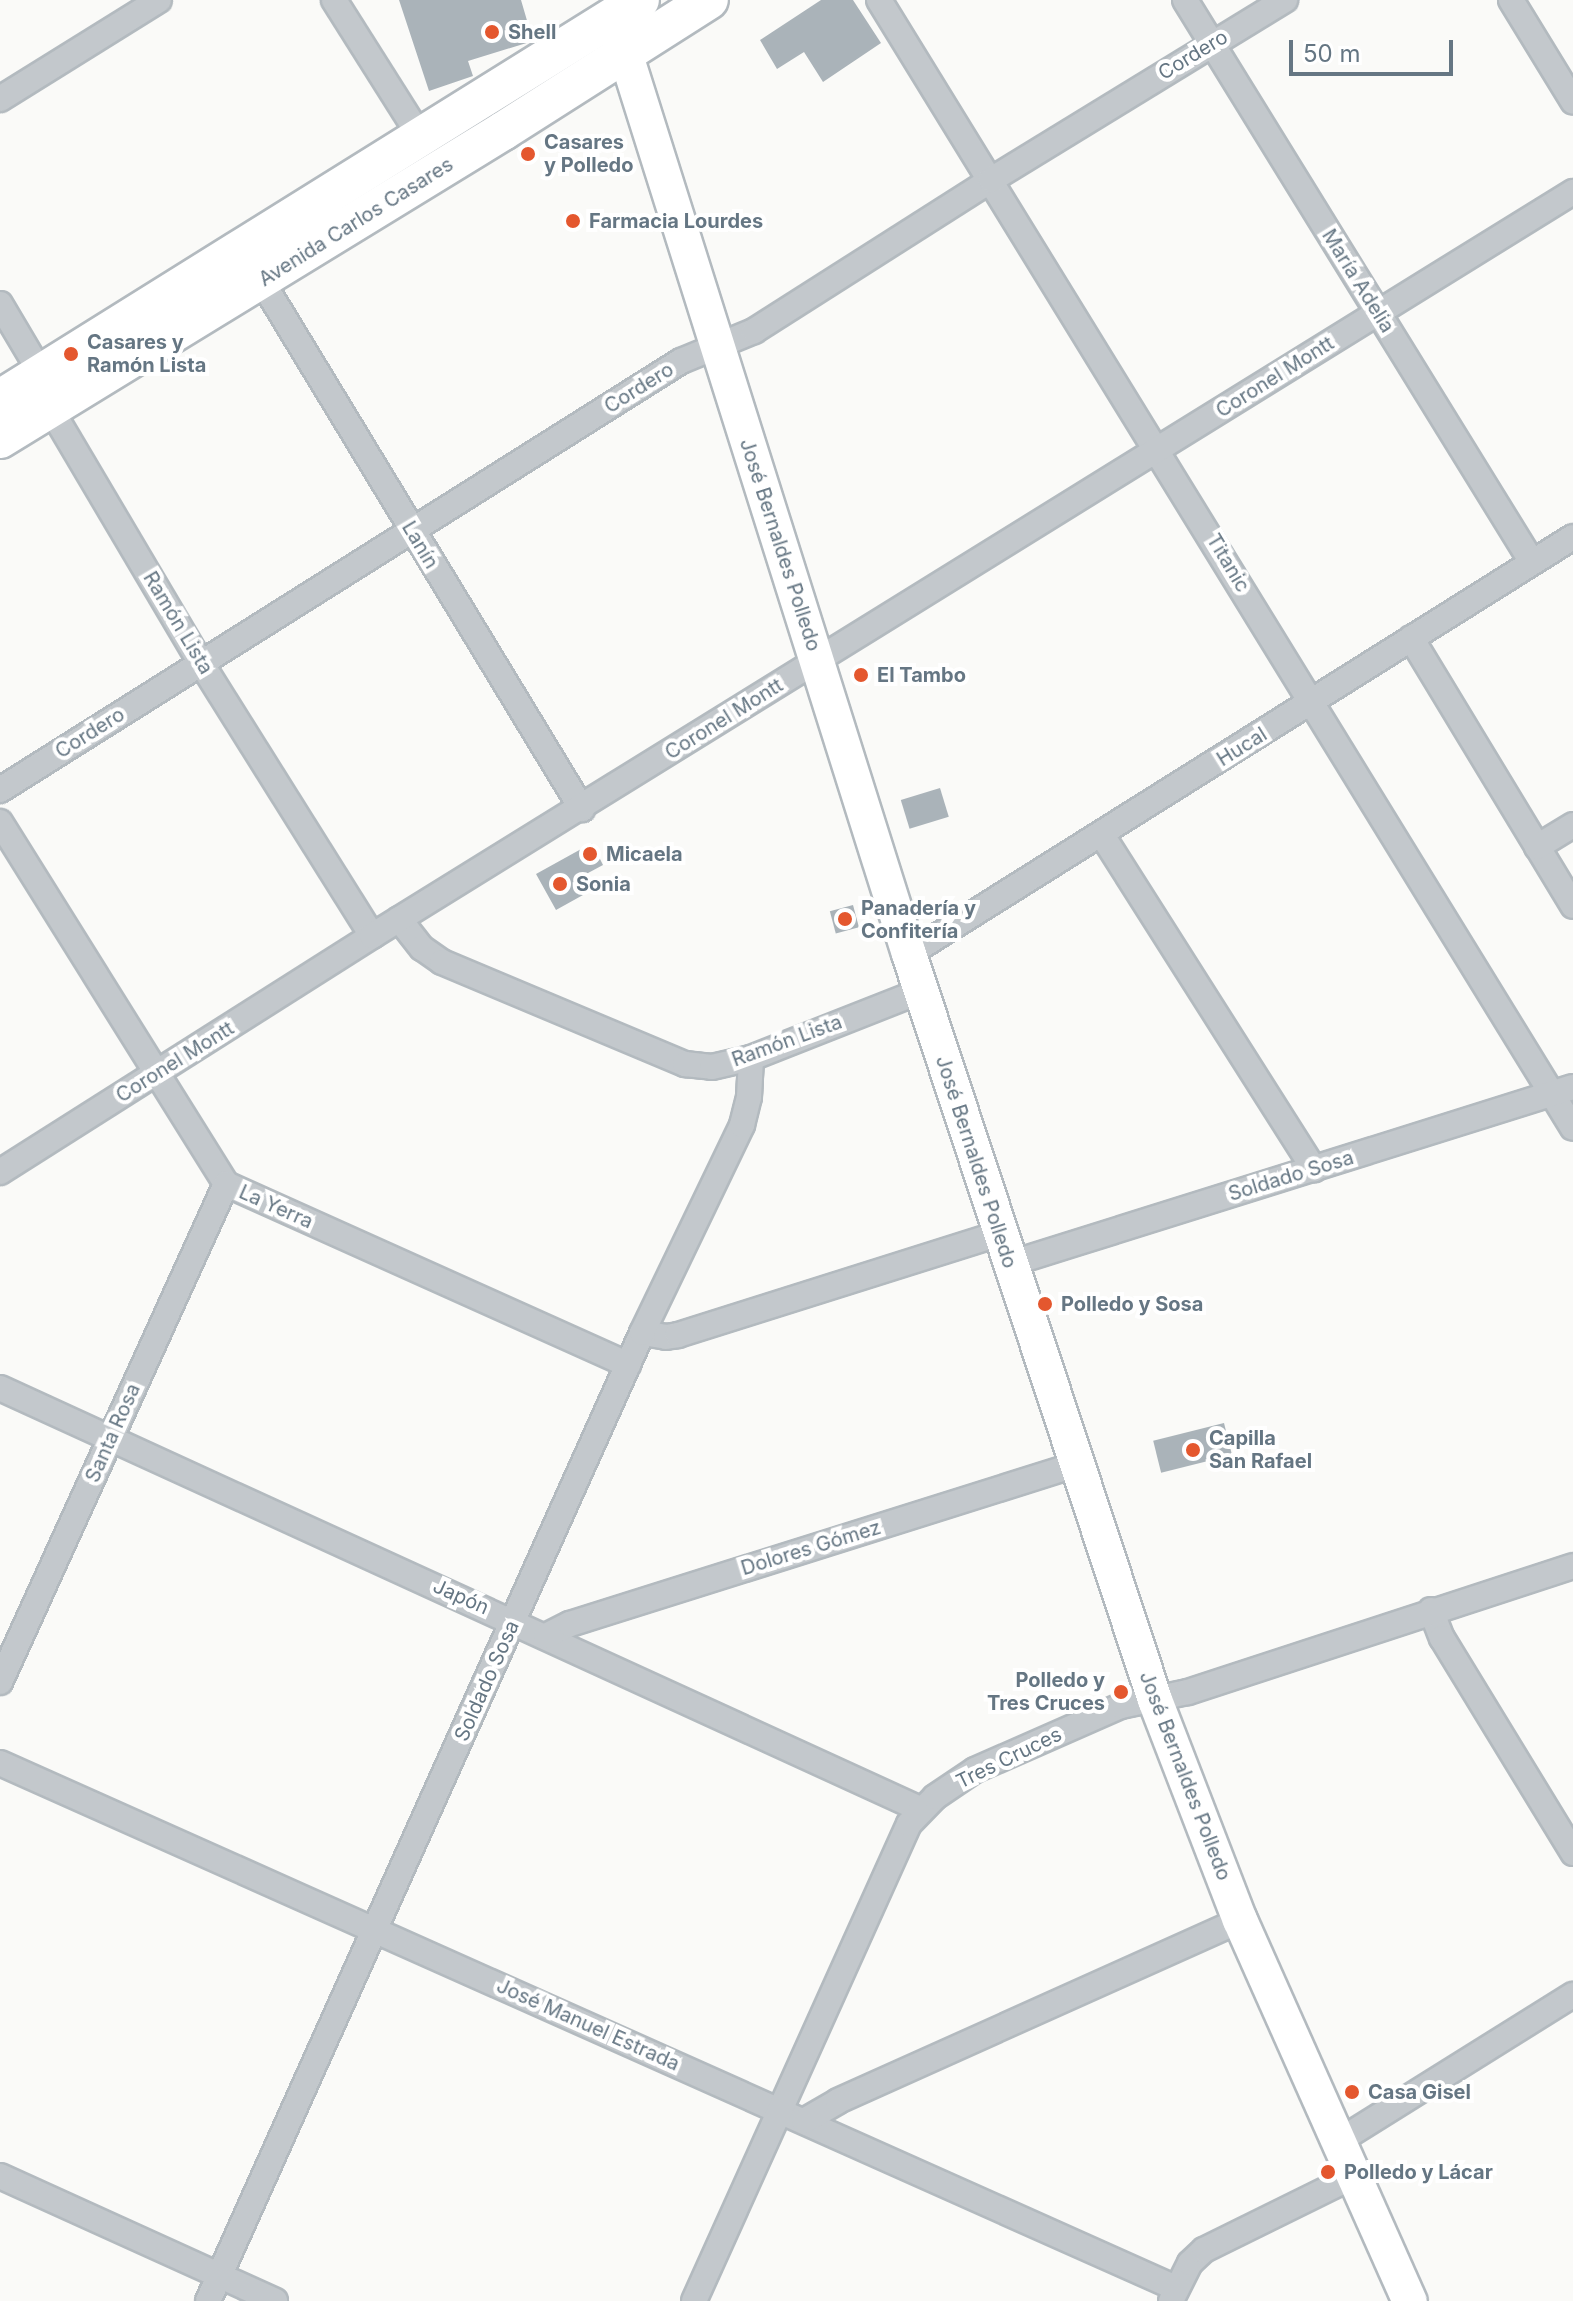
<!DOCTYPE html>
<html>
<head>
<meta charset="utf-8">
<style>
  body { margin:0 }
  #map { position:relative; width:1573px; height:2301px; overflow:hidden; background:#fafaf8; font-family:Inter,sans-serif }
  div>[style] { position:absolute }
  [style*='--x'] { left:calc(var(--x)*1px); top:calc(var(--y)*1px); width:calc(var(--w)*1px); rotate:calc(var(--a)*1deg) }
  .building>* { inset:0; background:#aab3b9; transform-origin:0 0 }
  .roads { filter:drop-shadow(2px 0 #b3babf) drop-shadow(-2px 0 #b3babf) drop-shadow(0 2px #b3babf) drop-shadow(0 -2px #b3babf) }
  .street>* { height:24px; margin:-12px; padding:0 12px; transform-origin:12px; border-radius:12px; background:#c3c8cc }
  .secondary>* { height:34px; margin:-17px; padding:0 17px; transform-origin:17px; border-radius:17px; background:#fff }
  .primary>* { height:38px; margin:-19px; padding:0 19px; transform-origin:19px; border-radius:19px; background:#fff }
  .dots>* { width:22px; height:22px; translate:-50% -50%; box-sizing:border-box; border:4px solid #fff; border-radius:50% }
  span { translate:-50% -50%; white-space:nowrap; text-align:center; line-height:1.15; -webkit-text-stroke:8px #fff; paint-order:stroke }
  .poi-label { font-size:20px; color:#657683; font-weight:700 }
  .left { translate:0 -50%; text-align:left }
  .right { translate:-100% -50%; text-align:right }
  .street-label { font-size:20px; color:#657683 }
  .scale { position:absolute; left:1289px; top:40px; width:164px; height:36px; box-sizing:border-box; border:4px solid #657683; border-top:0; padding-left:10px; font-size:24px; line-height:28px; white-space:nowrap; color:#657683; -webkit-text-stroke:6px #fff; paint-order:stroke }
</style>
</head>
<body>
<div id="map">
  <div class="building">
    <i style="clip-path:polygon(399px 0,521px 0,533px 41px,468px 61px,473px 76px,429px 91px)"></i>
    <i style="clip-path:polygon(821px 0,853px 0,881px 43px,823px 82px,804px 52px,777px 69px,760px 40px)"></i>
    <i style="left:940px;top:788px;width:30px;height:41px;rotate:73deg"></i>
    <i style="clip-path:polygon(592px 843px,603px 865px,575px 880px,583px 895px,556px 910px,536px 874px)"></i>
    <i style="left:853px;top:905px;width:23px;height:24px;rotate:75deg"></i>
    <i style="left:1224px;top:1423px;width:33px;height:73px;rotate:76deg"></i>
  </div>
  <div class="roads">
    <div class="street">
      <i style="--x:334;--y:0;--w:161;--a:57.7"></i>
      <i style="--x:879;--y:0;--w:1324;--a:58.4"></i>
      <i style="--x:1185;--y:0;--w:660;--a:58.31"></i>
      <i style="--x:1511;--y:0;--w:119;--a:58.5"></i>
      <i style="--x:0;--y:99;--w:187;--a:-31.9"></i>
      <i style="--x:261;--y:280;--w:619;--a:58.75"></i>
      <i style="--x:0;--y:304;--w:80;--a:59.3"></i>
      <i style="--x:41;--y:373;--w:36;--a:76"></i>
      <i style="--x:50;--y:408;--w:296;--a:59.4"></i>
      <i style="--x:201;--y:663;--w:322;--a:57.9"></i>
      <i style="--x:1411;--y:638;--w:313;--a:58.8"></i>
      <i style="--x:0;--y:790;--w:805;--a:-32.21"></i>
      <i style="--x:681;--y:361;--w:79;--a:-22.3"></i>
      <i style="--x:754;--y:331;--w:281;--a:-32.5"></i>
      <i style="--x:991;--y:180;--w:345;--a:-31.5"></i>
      <i style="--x:0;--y:822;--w:427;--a:58"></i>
      <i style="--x:226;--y:1184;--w:441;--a:24.2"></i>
      <i style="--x:1102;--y:835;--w:396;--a:57.6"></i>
      <i style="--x:1537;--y:847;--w:42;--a:-31.4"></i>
      <i style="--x:399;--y:919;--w:37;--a:52"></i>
      <i style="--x:422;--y:948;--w:24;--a:35"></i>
      <i style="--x:442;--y:962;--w:264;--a:22.8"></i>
      <i style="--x:685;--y:1064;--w:27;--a:6"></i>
      <i style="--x:712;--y:1067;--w:40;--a:-13"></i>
      <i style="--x:751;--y:1058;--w:183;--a:-21.5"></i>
      <i style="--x:909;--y:954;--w:784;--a:-32.13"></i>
      <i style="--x:0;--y:1172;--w:441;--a:-32.4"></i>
      <i style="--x:372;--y:936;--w:1413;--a:-31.78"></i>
      <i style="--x:1009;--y:1264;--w:591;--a:-17.42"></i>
      <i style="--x:642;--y:1333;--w:24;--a:9"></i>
      <i style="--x:666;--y:1337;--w:12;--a:-9"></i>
      <i style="--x:678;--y:1335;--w:337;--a:-17.5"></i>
      <i style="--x:0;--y:1388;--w:1012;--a:24.59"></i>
      <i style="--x:1431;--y:1610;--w:30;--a:69"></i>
      <i style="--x:1442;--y:1638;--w:252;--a:58.6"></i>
      <i style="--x:546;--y:1636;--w:27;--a:-27"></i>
      <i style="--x:570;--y:1624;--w:533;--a:-17.48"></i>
      <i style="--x:0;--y:1682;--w:547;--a:-65.59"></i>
      <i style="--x:0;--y:1763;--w:1288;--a:24.06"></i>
      <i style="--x:804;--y:2121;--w:39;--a:-30"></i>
      <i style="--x:838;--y:2101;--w:441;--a:-24.2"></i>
      <i style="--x:1339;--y:2141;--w:276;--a:-32"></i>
      <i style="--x:0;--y:2176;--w:302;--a:24.4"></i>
      <i style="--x:208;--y:2301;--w:1061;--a:-65.85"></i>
      <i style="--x:642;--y:1333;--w:231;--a:-64.3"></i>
      <i style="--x:742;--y:1125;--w:29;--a:-76"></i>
      <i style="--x:749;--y:1097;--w:39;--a:-87"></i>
      <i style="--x:694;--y:2301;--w:523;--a:-65.74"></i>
      <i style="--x:909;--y:1824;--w:37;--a:-46"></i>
      <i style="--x:935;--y:1797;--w:48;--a:-34"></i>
      <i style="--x:975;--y:1770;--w:159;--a:-23.7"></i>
      <i style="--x:1121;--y:1706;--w:68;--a:-11.8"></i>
      <i style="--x:1188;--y:1692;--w:405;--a:-18.1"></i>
      <i style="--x:1171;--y:2301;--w:42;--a:-63.4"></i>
      <i style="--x:1190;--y:2263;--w:19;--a:-43"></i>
      <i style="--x:1204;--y:2250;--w:167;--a:-26.3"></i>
    </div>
    <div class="secondary">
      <i style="--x:618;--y:30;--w:969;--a:72.52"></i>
      <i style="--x:909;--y:954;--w:786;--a:71.75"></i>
      <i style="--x:1155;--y:1700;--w:236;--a:68.9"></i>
      <i style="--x:1240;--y:1920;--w:417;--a:66"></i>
    </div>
    <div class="primary">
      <i style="--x:0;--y:399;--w:754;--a:-31.94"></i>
      <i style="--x:0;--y:439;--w:590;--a:-31.48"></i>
      <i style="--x:503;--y:131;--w:244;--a:-32.5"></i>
    </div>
  </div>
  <div class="dots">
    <i style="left:492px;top:32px;background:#e4572e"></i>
    <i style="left:528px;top:154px;background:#e4572e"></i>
    <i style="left:573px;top:221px;background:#e4572e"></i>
    <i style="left:71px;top:354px;background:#e4572e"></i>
    <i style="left:861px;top:675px;background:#e4572e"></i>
    <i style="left:590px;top:854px;background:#e4572e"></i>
    <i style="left:560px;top:884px;background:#e4572e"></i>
    <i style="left:845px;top:919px;background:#e4572e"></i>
    <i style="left:1045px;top:1304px;background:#e4572e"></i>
    <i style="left:1193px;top:1450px;background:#e4572e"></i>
    <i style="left:1121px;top:1692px;background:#e4572e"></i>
    <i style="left:1352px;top:2092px;background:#e4572e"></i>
    <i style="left:1328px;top:2172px;background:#e4572e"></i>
  </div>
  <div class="poi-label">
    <span class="left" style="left:508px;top:32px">Shell</span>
    <span class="left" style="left:544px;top:154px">Casares<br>y Polledo</span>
    <span class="left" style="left:589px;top:221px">Farmacia Lourdes</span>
    <span class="left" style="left:87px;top:354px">Casares y<br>Ramón Lista</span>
    <span class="left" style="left:877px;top:675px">El Tambo</span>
    <span class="left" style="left:606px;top:854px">Micaela</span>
    <span class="left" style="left:576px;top:884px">Sonia</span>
    <span class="left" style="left:861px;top:920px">Panadería y<br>Confitería</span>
    <span class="left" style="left:1061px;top:1304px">Polledo y Sosa</span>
    <span class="left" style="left:1209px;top:1450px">Capilla<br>San Rafael</span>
    <span class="right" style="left:1105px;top:1692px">Polledo y<br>Tres Cruces</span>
    <span class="left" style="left:1368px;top:2092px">Casa Gisel</span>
    <span class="left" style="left:1344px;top:2172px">Polledo y Lácar</span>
  </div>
  <div class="street-label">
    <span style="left:1193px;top:55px;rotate:-31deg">Cordero</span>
    <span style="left:356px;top:222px;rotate:-32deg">Avenida Carlos Casares</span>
    <span style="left:1358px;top:281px;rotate:58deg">María Adelia</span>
    <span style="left:1275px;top:377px;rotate:-32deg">Coronel Montt</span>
    <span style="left:639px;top:388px;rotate:-32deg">Cordero</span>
    <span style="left:420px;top:545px;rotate:59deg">Lanín</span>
    <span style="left:780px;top:545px;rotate:72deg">José Bernaldes Polledo</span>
    <span style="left:1228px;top:563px;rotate:59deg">Titanic</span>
    <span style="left:178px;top:623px;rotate:59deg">Ramón Lista</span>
    <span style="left:724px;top:719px;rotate:-32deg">Coronel Montt</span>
    <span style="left:90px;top:733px;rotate:-32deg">Cordero</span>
    <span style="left:1242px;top:747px;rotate:-32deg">Hucal</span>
    <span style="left:787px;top:1041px;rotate:-20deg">Ramón Lista</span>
    <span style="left:175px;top:1062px;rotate:-32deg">Coronel Montt</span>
    <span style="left:976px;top:1162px;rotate:72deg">José Bernaldes Polledo</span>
    <span style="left:1291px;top:1176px;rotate:-17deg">Soldado Sosa</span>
    <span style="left:276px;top:1207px;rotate:24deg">La Yerra</span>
    <span style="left:113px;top:1433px;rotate:-66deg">Santa Rosa</span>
    <span style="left:811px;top:1548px;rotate:-17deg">Dolores Gómez</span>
    <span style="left:461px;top:1597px;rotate:24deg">Japón</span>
    <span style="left:487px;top:1681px;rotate:-66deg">Soldado Sosa</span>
    <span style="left:1009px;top:1758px;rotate:-26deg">Tres Cruces</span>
    <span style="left:1185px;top:1776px;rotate:69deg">José Bernaldes Polledo</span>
    <span style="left:588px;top:2025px;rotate:24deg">José Manuel Estrada</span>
  </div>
  <div class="scale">50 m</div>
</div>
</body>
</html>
